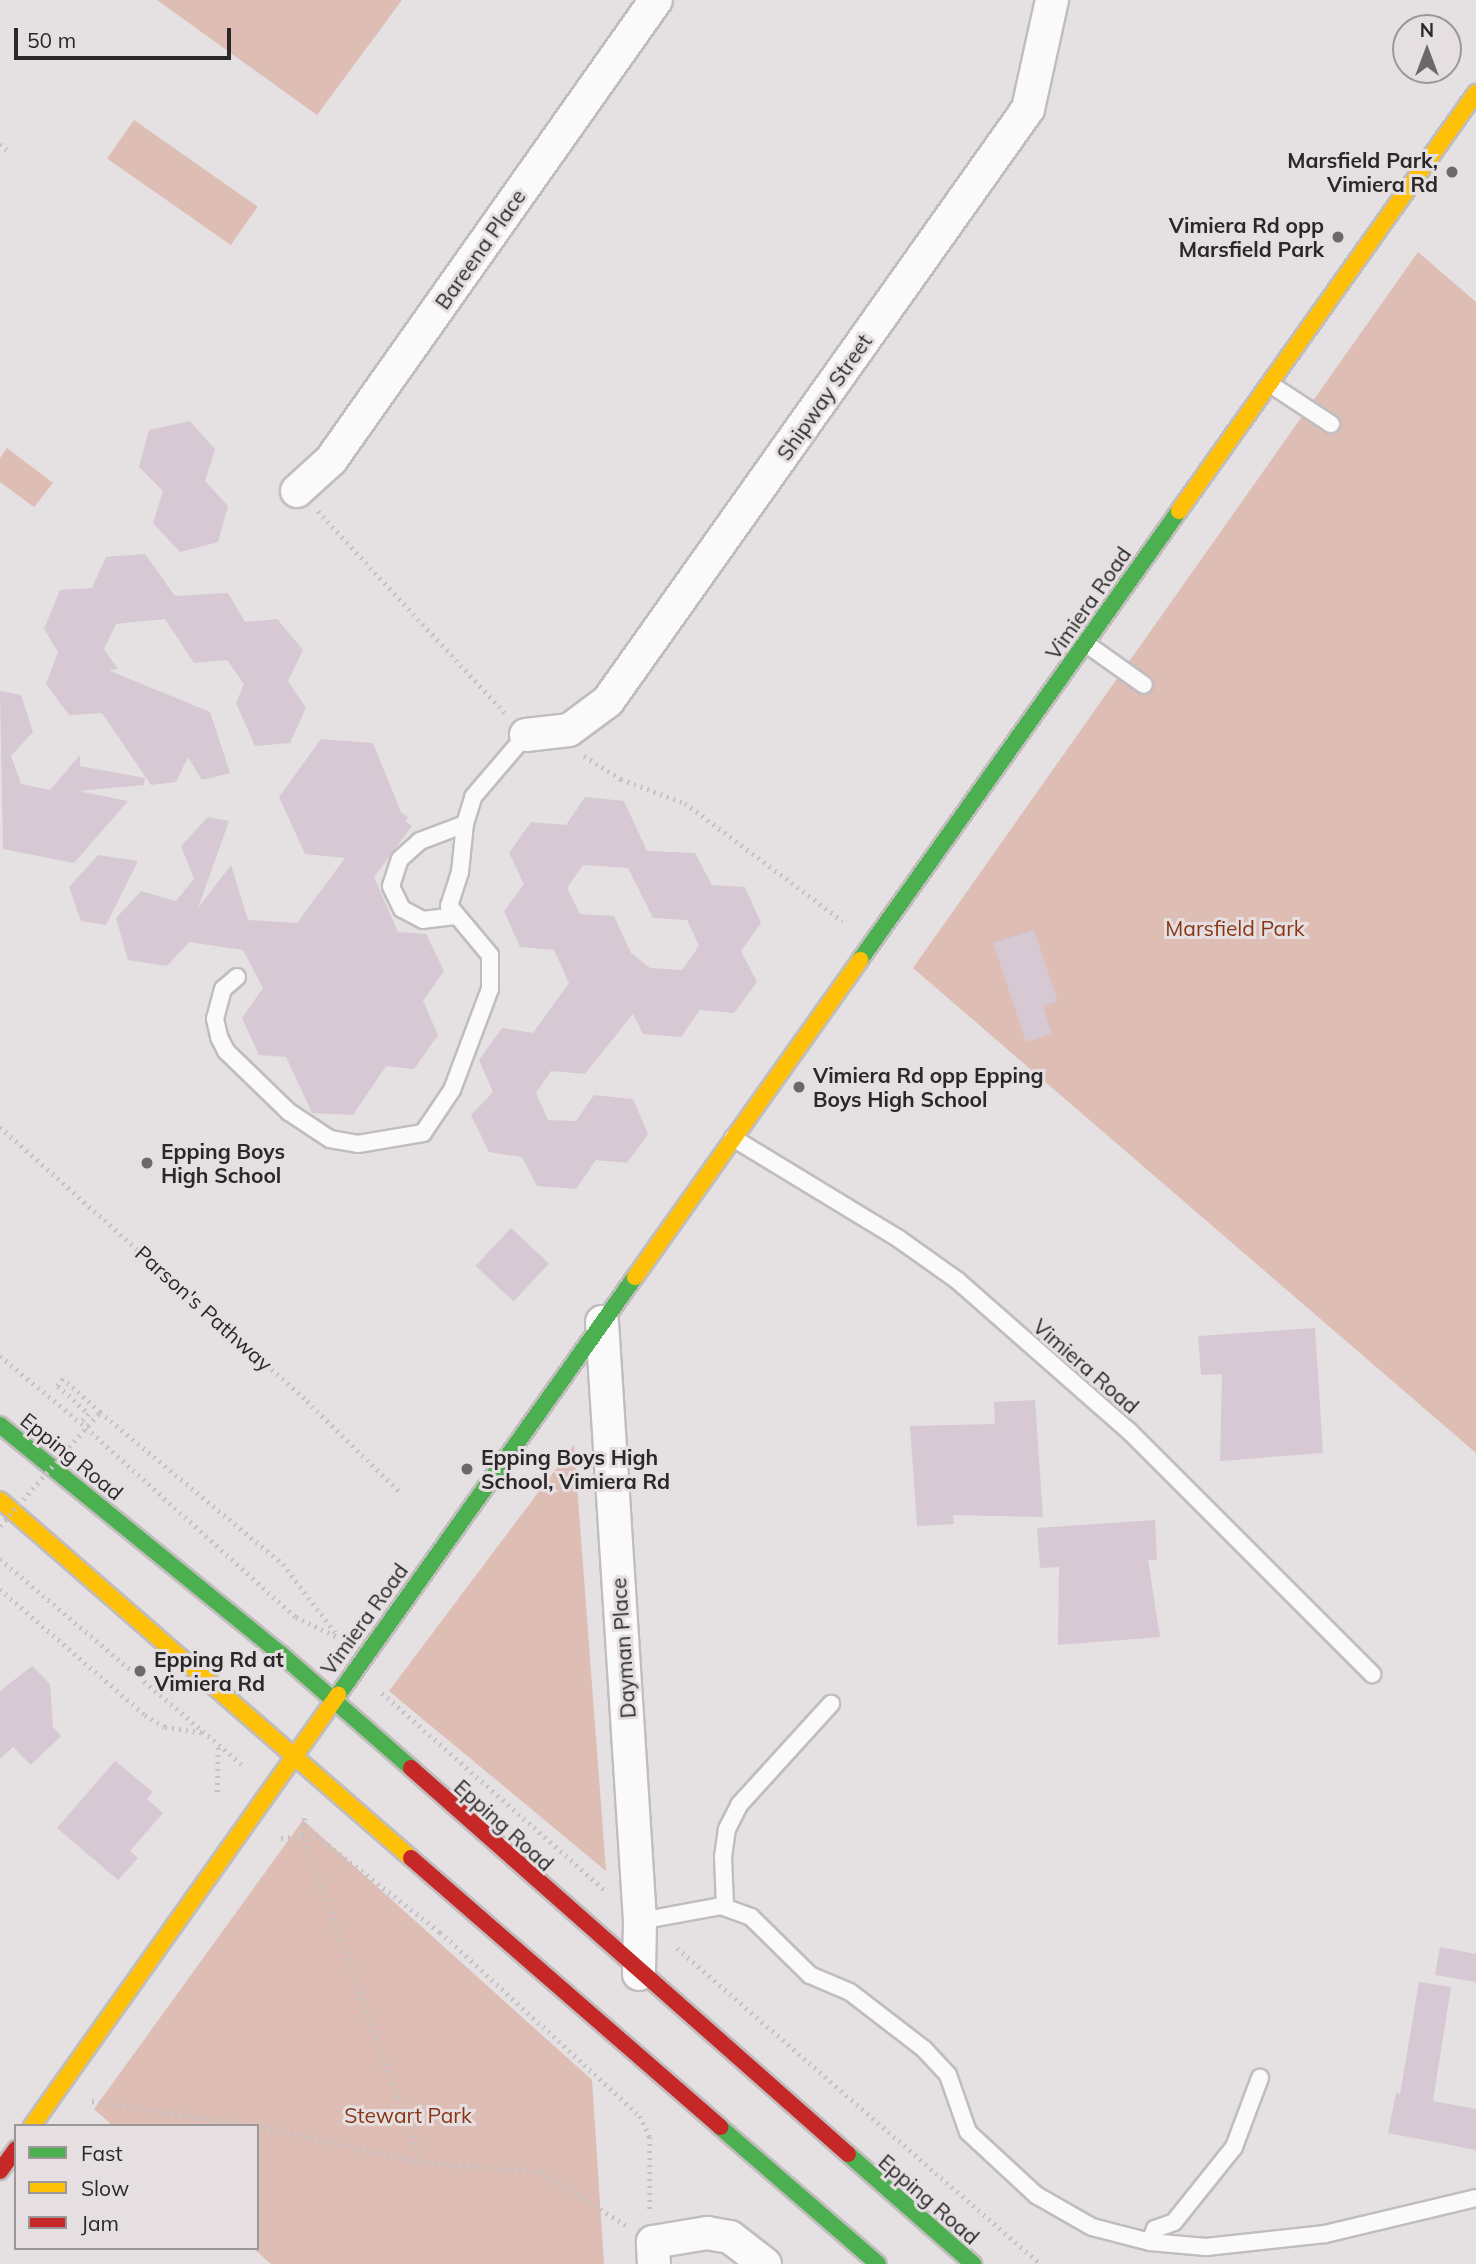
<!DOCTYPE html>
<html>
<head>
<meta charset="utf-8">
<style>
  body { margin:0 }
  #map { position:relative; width:1476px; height:2264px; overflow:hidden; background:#e5e0e2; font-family:Mulish,sans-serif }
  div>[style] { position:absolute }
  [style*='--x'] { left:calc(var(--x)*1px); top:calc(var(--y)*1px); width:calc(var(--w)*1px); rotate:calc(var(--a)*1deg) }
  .green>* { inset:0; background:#ddbdb4; transform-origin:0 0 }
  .building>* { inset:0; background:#d6c9d3; transform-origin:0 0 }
  .path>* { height:4.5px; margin-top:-2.25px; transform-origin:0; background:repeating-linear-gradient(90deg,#c4c2c2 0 2px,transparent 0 7px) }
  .roads { filter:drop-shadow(2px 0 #c1bdbf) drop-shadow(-2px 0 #c1bdbf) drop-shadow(0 2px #c1bdbf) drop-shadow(0 -2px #c1bdbf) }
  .lane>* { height:16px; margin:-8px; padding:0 8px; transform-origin:8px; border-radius:8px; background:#fbfafb }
  .street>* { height:32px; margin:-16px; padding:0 16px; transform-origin:16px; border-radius:16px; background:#fbfafb }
  .fast>* { height:16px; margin:-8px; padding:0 8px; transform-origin:8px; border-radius:8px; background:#4caf50 }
  .slow>* { height:16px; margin:-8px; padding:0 8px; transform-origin:8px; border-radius:8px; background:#ffc107 }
  .jam>* { height:16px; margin:-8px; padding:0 8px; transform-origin:8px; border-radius:8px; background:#c62828 }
  .path-bridge>* { height:4.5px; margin-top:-2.25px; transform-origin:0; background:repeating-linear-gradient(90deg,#c4c2c2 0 2px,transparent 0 7px) }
  .dots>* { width:19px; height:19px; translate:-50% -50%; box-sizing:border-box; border:4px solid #e6dfe1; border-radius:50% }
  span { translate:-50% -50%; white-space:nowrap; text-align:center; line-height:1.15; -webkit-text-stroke:6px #e6dfe1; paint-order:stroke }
  .poi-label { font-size:21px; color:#2a2828; font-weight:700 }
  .right { translate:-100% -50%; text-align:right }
  .left { translate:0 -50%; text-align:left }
  .street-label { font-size:21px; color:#2a2828 }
  .park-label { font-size:21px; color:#893512 }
  .legend { position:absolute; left:14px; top:2124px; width:245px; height:126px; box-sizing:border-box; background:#e6dfe1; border:2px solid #9b9697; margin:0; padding:9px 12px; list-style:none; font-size:21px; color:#2a2828 }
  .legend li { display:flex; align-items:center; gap:14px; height:35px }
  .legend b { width:35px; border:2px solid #9b9697 }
  .north { position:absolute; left:1392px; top:14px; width:70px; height:70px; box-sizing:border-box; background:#e6dfe1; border:2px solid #9b9697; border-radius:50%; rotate:0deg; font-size:19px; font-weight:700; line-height:28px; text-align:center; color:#2a2828 }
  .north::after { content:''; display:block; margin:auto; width:24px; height:32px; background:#6b6869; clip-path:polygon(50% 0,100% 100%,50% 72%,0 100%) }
  .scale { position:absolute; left:14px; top:28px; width:217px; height:32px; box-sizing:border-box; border:4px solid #2a2828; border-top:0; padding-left:9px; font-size:21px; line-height:24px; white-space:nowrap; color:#2a2828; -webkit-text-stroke:5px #e6dfe1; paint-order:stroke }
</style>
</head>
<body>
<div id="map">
  <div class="green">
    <i style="clip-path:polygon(157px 0,402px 0,317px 115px)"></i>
    <i style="left:134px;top:120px;width:151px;height:47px;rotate:35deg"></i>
    <i style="clip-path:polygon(1418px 252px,1476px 302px,1476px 1453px,913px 968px)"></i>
    <i style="clip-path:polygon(7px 448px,53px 483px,34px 507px,0 482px,0 458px)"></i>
    <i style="clip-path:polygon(574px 1445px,606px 1871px,389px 1691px)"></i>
    <i style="clip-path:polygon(303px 1820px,592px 2080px,604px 2264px,271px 2264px,253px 2248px,257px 2248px,257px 2126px,113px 2126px,94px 2109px)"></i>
  </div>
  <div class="building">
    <i style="clip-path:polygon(190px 421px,215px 449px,205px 481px,228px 506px,218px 542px,180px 552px,153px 523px,163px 491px,139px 467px,149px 430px)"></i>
    <i style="clip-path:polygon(145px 554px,175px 596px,228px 593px,245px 622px,277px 619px,303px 650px,288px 681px,306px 708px,290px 743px,255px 746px,236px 703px,244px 684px,227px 660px,194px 663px,165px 619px,116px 624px,104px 649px,118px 669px,108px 670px,210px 712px,230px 773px,202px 780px,188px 757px,176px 782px,151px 785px,102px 713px,69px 715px,46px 684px,58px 652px,44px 629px,60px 590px,92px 588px,106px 557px)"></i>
    <i style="clip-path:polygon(0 691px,21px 695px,33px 732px,11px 756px,21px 784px,50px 790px,80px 755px,80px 766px,145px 778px,144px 785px,78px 791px,128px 801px,74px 863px,3px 849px)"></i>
    <i style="clip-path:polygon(321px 739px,373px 743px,401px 812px,408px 817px,405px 821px,412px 826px,374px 877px,398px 932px,426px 934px,444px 971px,423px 1001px,438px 1035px,414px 1069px,386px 1066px,353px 1115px,312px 1113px,286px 1057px,259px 1055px,242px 1018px,263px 988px,243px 950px,189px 942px,167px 966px,128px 960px,116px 918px,141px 891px,176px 901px,194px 879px,181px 846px,208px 817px,229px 821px,198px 908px,231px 865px,248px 920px,297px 923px,345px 858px,305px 854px,279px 797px)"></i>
    <i style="clip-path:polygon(evenodd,585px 797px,624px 801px,647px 851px,695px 853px,712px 885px,745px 887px,761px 923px,741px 951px,757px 982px,734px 1013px,700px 1010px,681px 1037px,643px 1034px,633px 1014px,585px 1074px,551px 1071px,536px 1093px,548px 1120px,576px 1121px,594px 1095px,633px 1099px,648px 1134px,627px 1163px,596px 1160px,576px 1189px,537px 1186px,522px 1157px,489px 1152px,471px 1115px,493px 1092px,479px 1060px,502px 1028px,533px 1033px,569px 983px,554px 950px,520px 947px,504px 911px,524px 884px,509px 853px,531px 822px,566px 825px,585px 797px,583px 865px,628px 868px,653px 918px,687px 920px,699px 946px,682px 970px,650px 968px,631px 953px,614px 916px,580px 914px,567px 888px,583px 865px)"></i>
    <i style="clip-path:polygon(98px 855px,138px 861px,106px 925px,81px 921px,69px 887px)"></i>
    <i style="clip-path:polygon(1034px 930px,1058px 1001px,1043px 1006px,1052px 1034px,1026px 1042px,993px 943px)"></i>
    <i style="left:511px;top:1228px;width:52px;height:52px;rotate:43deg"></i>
    <i style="clip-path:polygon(1315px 1328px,1323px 1453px,1220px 1461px,1222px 1374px,1201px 1375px,1198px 1336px)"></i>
    <i style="clip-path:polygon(1035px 1400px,1043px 1517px,953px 1515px,954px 1524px,917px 1526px,910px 1426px,995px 1424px,994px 1402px)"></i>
    <i style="clip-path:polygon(1155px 1520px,1157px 1560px,1148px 1560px,1160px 1637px,1058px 1645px,1059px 1567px,1040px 1568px,1037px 1528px)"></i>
    <i style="clip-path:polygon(32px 1666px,50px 1684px,53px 1727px,61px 1736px,31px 1765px,13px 1747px,0 1759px,0 1691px)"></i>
    <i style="clip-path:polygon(115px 1761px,153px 1792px,147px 1799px,163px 1813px,130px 1851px,138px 1858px,118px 1880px,57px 1828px)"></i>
    <i style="clip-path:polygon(1440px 1947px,1476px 1954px,1476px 1982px,1435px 1975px)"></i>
    <i style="clip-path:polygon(1419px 1982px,1451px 1987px,1433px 2101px,1476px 2109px,1476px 2150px,1388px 2133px,1396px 2093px,1400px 2094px)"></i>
  </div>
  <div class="path">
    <i style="--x:0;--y:144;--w:12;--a:42"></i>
    <i style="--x:318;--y:511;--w:278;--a:47.2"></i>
    <i style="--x:584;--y:756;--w:44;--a:31.9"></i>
    <i style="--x:621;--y:779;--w:68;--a:20.6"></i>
    <i style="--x:685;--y:803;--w:197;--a:36.8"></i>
    <i style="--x:0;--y:1127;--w:411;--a:41.7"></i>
    <i style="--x:307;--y:1401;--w:133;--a:44.4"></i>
    <i style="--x:0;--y:1356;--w:105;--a:39.6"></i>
    <i style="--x:100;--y:1412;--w:50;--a:-138.3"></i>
    <i style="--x:63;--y:1379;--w:9;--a:126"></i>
    <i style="--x:58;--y:1386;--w:42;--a:42.1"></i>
    <i style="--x:89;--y:1414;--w:12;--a:132"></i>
    <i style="--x:81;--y:1423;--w:290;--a:42.1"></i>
    <i style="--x:296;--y:1617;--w:47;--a:25.5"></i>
    <i style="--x:0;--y:1559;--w:317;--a:40.3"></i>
    <i style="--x:283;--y:1564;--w:91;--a:52.6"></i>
    <i style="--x:0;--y:1589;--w:192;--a:41"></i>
    <i style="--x:145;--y:1715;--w:23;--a:31"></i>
    <i style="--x:165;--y:1727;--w:41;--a:8.3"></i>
    <i style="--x:382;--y:1693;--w:300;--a:41.5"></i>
    <i style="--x:217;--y:1792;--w:47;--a:-88.8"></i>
    <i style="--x:305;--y:1818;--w:15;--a:101"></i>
    <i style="--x:302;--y:1833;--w:350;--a:70.1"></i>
    <i style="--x:281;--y:1838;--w:36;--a:-3"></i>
    <i style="--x:317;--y:1836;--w:156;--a:38"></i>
    <i style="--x:440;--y:1932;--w:272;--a:42.6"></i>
    <i style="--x:640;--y:2116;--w:23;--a:65"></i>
    <i style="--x:650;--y:2137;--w:76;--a:90"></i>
    <i style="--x:677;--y:1948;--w:481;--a:41"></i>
    <i style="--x:92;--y:2101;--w:165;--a:8.7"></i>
    <i style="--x:257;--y:2126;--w:168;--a:12.4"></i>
    <i style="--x:421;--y:2162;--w:120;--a:4.8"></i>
    <i style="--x:541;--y:2172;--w:104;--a:32"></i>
  </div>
  <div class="roads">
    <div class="lane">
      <i style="--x:1270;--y:384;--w:73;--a:33.3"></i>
      <i style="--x:1085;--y:643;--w:72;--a:35.4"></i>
      <i style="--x:455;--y:916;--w:32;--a:173"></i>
      <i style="--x:423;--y:920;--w:24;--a:-152"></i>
      <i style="--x:402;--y:909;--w:25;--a:-116"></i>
      <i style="--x:391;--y:886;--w:28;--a:-72"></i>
      <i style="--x:400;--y:859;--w:27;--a:-42"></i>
      <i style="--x:420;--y:841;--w:48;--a:-20.7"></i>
      <i style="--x:237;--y:977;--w:18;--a:139"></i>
      <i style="--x:223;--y:989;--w:31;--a:105"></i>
      <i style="--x:215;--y:1019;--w:18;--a:77"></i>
      <i style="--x:219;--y:1037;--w:16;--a:63"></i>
      <i style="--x:226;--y:1051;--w:88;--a:44.1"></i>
      <i style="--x:289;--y:1112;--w:49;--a:33.4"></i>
      <i style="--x:330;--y:1139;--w:28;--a:10"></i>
      <i style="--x:358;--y:1144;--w:66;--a:-9.6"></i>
      <i style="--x:423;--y:1133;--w:52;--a:-56"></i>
      <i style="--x:452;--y:1090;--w:108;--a:-69.4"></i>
      <i style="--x:490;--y:989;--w:34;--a:-90"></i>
      <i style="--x:490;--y:955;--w:64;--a:-129.9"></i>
      <i style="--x:449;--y:906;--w:36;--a:-72"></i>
      <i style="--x:460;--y:872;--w:48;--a:-84.1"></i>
      <i style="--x:465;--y:824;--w:28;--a:-73"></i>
      <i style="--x:473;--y:797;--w:82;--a:-49.5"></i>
      <i style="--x:733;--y:1138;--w:194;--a:31.3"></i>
      <i style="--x:899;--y:1239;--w:72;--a:35.4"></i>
      <i style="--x:958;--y:1281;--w:227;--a:41.3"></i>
      <i style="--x:1129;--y:1431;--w:344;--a:45"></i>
      <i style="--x:725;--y:1906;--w:49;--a:-92.3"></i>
      <i style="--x:723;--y:1857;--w:28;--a:-82"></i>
      <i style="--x:727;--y:1829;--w:27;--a:-63"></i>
      <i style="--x:739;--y:1805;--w:137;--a:-47.7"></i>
      <i style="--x:640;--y:1921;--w:82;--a:-10.5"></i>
      <i style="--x:721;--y:1906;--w:32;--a:20"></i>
      <i style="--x:751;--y:1917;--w:83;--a:44.5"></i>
      <i style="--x:810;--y:1975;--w:43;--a:23"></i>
      <i style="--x:850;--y:1992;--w:93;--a:37.6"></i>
      <i style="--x:924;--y:2049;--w:35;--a:47"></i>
      <i style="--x:948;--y:2075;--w:60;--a:70.7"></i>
      <i style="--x:968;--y:2132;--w:93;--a:42.8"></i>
      <i style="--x:1036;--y:2195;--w:64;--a:29.7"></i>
      <i style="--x:1092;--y:2227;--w:60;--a:14.5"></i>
      <i style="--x:1150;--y:2242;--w:14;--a:-69"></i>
      <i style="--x:1155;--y:2229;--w:20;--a:-20"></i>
      <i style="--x:1174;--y:2222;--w:96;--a:-51.3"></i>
      <i style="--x:1234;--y:2147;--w:74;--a:-69.4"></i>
      <i style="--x:1150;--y:2242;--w:56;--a:5.1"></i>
      <i style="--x:1206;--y:2247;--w:120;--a:-6.2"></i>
      <i style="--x:1325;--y:2234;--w:155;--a:-13.4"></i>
    </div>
    <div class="street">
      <i style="--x:297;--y:491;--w:46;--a:-42.4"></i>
      <i style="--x:331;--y:460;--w:563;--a:-54.76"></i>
      <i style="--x:526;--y:735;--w:43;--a:-6.6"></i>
      <i style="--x:569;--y:730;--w:49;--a:-36.6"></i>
      <i style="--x:608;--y:701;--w:726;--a:-54.65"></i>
      <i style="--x:1028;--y:109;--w:112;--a:-77.6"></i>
      <i style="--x:602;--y:1322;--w:600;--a:86.37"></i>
      <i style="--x:640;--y:1921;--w:53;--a:91.1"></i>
      <i style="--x:654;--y:2264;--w:22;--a:-93"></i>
      <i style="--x:653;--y:2242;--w:55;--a:-9.5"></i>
      <i style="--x:707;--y:2233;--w:23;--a:10"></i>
      <i style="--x:730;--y:2237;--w:44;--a:37.6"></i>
    </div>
    <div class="fast">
      <i style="--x:860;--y:960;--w:551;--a:-54.61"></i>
      <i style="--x:0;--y:1425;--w:362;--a:39.2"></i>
      <i style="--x:281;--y:1654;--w:173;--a:41.2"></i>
      <i style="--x:338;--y:1695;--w:513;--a:-54.61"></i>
      <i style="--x:720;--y:2127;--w:209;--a:40.9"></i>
      <i style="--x:848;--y:2154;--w:167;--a:41.3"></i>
    </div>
    <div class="slow">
      <i style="--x:1179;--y:511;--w:513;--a:-54.61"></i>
      <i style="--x:635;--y:1277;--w:389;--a:-54.6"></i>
      <i style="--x:0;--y:1500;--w:545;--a:41.06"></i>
      <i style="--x:32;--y:2126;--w:529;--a:-54.63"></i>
    </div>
    <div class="jam">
      <i style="--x:411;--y:1768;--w:583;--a:41.45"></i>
      <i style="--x:411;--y:1858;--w:410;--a:41"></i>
      <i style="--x:0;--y:2171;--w:27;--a:-54"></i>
    </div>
  </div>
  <div class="path-bridge">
    <i style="--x:0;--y:1526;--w:152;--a:-48.7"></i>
    <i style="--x:100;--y:1412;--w:238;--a:39.7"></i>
  </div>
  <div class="dots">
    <i style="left:1452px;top:172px;background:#6b6869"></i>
    <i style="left:1338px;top:237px;background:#6b6869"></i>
    <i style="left:799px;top:1087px;background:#6b6869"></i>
    <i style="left:147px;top:1163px;background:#6b6869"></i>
    <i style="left:467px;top:1469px;background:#6b6869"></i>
    <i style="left:140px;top:1671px;background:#6b6869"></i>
  </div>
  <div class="poi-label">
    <span class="right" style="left:1438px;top:172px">Marsfield Park,<br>Vimiera Rd</span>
    <span class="right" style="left:1324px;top:237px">Vimiera Rd opp<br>Marsfield Park</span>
    <span class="left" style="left:813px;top:1087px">Vimiera Rd opp Epping<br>Boys High School</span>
    <span class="left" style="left:161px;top:1163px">Epping Boys<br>High School</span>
    <span class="left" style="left:481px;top:1469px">Epping Boys High<br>School, Vimiera Rd</span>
    <span class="left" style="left:154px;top:1671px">Epping Rd at<br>Vimiera Rd</span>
  </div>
  <div class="street-label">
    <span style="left:480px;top:249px;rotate:-55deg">Bareena Place</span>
    <span style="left:824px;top:397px;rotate:-55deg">Shipway Street</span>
    <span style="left:1088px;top:603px;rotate:-55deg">Vimiera Road</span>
    <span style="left:204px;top:1308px;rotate:42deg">Parson's Pathway</span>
    <span style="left:1086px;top:1366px;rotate:41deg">Vimiera Road</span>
    <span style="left:72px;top:1456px;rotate:39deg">Epping Road</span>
    <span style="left:364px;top:1619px;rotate:-54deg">Vimiera Road</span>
    <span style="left:623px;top:1648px;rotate:-94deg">Dayman Place</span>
    <span style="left:504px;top:1825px;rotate:42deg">Epping Road</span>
    <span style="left:929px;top:2199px;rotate:41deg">Epping Road</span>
  </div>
  <div class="park-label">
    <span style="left:1235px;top:928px">Marsfield Park</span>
    <span style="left:408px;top:2115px">Stewart Park</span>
  </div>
  <ul class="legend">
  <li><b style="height:9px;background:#4caf50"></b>Fast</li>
  <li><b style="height:9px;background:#ffc107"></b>Slow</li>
  <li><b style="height:9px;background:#c62828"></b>Jam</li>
  </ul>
  <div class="north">N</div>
  <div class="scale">50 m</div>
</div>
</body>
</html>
